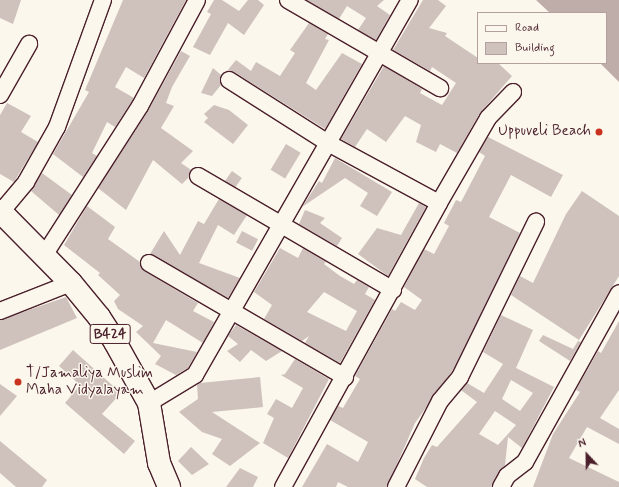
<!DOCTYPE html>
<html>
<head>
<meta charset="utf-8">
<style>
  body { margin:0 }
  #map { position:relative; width:619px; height:487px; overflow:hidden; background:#fbf7ec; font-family:Mynerve,sans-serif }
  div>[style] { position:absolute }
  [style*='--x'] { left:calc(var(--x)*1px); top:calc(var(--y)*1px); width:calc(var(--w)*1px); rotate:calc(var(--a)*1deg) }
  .water>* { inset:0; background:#bfadaa }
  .building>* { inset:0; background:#cfc2bc; transform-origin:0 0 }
  .roads { filter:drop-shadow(1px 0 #4a1f2b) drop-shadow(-1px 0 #4a1f2b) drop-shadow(0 1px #4a1f2b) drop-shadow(0 -1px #4a1f2b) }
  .street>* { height:16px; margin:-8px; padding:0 8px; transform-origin:8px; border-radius:8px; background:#fbf7ec }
  .primary>* { height:22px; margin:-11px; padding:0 11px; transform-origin:11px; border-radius:11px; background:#fbf7ec }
  .dots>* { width:11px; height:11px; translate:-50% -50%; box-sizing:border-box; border:2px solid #fbf7ec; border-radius:50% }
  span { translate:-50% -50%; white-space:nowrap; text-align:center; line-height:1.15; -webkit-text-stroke:3px #fbf7ec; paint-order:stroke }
  .shield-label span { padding:1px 3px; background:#fbf7ec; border:1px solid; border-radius:3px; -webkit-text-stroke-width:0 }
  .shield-label { font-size:14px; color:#4a1f2b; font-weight:700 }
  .poi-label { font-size:15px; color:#4a1f2b }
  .right { translate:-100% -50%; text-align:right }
  .left { translate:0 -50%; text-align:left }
  .legend { position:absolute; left:477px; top:12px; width:130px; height:52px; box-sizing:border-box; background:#fbf7ec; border:1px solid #b4a19f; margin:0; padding:5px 7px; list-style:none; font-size:12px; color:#4a1f2b }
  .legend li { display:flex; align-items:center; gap:8px; height:20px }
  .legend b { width:20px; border:1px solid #b4a19f }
  .north { position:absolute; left:567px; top:435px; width:40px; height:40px; -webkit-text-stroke:3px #fbf7ec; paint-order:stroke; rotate:338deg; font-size:11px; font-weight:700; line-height:16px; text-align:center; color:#4a1f2b }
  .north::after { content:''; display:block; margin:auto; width:14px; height:18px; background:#4a1f2b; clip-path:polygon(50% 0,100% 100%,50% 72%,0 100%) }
</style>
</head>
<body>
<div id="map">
  <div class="water">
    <i style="clip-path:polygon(536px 0,619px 0,619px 82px,600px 63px,606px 63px,606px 13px,550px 13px)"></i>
  </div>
  <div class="building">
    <i style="clip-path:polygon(0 0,21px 0,13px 24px,0 18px)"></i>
    <i style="clip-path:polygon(123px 0,186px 0,144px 78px,126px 67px,115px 87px,134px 98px,115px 127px,107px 122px,92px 153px,97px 156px,83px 177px,53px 154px,89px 92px,85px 90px)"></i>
    <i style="clip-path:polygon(214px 0,222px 0,239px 11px,248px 0,258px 0,264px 5px,244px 35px,228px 23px,210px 55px,193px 47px,211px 14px,207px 12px)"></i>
    <i style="clip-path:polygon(307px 0,384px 0,377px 6px,390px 15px,376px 40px,358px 30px,366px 18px,347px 6px,339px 19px)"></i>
    <i style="clip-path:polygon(423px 0,438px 0,446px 6px,429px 28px,447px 33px,445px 36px,478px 58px,478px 63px,498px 63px,512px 76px,480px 113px,457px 153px,440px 144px,436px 152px,416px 142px,421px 125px,405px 116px,386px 142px,367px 129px,355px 147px,341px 139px,384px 66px,422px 89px,420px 93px,442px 105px,456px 83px,432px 67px,430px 71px,393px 50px)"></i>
    <i style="clip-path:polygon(309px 23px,328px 34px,325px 39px,329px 40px,306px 83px,316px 90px,342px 53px,362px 64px,325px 129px,234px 72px,227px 71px,236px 60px,251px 71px,256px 62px,280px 76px,295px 53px,290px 50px)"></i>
    <i style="clip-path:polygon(181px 51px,190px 56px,172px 87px,166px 103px,174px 106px,161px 128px,193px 151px,181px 163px,191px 170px,189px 177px,182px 184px,153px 160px,126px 210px,98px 188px,148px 111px)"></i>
    <i style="clip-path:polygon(213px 68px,221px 75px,221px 85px,212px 96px,201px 93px)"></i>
    <i style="clip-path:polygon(7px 103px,31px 116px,21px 132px,38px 142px,14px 182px,0 174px,0 115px)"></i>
    <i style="clip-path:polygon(214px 105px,229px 110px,248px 125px,233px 144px,204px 122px,208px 118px,204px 114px)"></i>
    <i style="clip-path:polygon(488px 137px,563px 175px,551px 197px,511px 175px,489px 217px,520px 233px,455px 367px,415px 423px,387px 487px,348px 487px,338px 482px,336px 487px,302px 487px,327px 444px,358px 462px,368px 442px,330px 420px,338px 406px,343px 408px,360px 379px,355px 376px,392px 309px,395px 311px,401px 302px,415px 310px,422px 300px,404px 287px,424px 249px,434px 254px,449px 226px,444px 223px,456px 200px,461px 202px,485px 156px,479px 152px)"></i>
    <i style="left:286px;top:144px;width:17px;height:30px;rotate:31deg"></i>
    <i style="clip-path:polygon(335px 158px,392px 192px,377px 216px,360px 206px,368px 193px,345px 178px,302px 207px,319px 181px,322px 183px)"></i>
    <i style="left:232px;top:171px;width:12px;height:12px;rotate:35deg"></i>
    <i style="clip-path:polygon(42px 173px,72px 195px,59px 215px,31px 191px)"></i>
    <i style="clip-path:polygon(582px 191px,619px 216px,619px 276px,579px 340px,511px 295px,520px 276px,533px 283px,566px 214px)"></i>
    <i style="clip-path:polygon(219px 199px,247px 215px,234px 235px,218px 225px,199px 263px,240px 278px,228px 298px,150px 254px,164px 231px,180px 255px,198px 221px,204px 224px)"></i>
    <i style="clip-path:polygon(419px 203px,426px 207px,388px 276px,358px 254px,377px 228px,401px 235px)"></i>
    <i style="clip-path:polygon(87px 206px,115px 227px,108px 239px,140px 262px,144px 271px,198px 303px,193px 311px,214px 322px,203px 343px,166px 320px,153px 343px,197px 352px,188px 368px,176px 375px,155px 364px,161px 356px,136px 332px,143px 326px,118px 309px,114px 301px,120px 295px,98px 275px,100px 273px,64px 245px)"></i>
    <i style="clip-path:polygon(305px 210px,325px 218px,320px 223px,342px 238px,337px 246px,299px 224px)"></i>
    <i style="left:242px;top:231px;width:18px;height:13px;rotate:27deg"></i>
    <i style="clip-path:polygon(evenodd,280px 248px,298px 258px,303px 248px,326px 262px,324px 264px,340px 276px,354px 284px,357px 280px,369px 287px,365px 294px,375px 300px,340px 363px,305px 343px,309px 336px,302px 341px,264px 319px,272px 305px,254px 292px,280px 248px,324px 292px,357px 311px,346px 331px,307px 312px,324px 292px)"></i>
    <i style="clip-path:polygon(66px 297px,77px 318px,0 350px,0 320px)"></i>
    <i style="clip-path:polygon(evenodd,501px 315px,533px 330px,516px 368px,554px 387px,522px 448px,508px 437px,505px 465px,492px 487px,427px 487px,415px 479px,424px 458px,432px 445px,437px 447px,477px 402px,461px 390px,467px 383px,484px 393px,503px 364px,483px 352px,501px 315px,511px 380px,533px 393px,520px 411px,502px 399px,511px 380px,501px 315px,495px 411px,516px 425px,498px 445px,479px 434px,495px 411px)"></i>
    <i style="clip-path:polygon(619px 321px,619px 390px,600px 418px,619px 429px,619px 444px,587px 427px,569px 458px,619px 482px,619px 487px,533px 487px,553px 434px,580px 392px,576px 390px,598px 351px,601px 353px)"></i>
    <i style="clip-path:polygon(236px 325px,282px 351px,266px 361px,251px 350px,240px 362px,227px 351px,238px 344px,228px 336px)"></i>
    <i style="clip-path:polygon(543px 335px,573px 349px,578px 341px,581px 342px,570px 361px,539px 341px)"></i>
    <i style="clip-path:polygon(73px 350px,121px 393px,102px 414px,135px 441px,124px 454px,65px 403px,80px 385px,59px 366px)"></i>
    <i style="clip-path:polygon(295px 359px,329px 379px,288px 458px,263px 443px,274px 418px,267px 414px,276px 399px,292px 408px,303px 388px,281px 375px,285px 374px)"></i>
    <i style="clip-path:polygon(260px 377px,263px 407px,212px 412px,260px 443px,230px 466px,212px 454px,222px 439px,202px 432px,179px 412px,198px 399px,197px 385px,200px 383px)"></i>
    <i style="clip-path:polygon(0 384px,17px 396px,0 416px)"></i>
    <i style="clip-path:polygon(0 441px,47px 480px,42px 487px,16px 487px,0 473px)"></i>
    <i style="clip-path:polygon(191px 447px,209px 464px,192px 475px,178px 461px)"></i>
    <i style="clip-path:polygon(240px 468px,258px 477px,253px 487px,226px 487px)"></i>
  </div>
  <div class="roads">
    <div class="street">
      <i style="--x:288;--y:0;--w:176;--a:30.1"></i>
      <i style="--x:229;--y:80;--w:117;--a:32.5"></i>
      <i style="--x:328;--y:143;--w:126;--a:28.4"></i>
      <i style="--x:0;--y:95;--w:59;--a:-60.4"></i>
      <i style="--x:198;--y:176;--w:226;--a:30.3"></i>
      <i style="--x:1;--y:212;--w:39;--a:-50"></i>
      <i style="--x:26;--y:182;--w:63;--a:-60.6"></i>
      <i style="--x:57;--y:127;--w:135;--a:-70.1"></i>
      <i style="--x:45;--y:254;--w:176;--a:-57.3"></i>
      <i style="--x:140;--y:106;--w:120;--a:-61.7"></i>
      <i style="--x:149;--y:263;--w:227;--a:30.2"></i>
      <i style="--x:0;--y:311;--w:76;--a:-21.5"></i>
      <i style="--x:149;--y:403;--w:54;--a:-31.3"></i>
      <i style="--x:195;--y:375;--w:432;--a:-60.2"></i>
      <i style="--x:283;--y:487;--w:324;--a:-61.2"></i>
      <i style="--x:439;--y:203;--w:98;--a:-60"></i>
      <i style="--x:488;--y:118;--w:36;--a:-46"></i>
      <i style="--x:396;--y:487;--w:97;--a:-62.9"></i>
      <i style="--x:440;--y:401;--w:31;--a:-50"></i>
      <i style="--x:460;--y:377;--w:173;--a:-63.9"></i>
      <i style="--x:501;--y:487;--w:13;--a:-61"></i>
      <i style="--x:507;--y:476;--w:23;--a:-38"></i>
      <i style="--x:525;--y:462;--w:193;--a:-60.9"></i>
    </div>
    <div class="primary">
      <i style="--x:0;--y:211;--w:101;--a:45.4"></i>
      <i style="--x:71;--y:283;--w:44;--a:50.5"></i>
      <i style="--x:99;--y:317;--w:30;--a:57"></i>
      <i style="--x:115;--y:342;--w:70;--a:60.9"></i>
      <i style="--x:149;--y:403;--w:61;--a:80.5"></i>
      <i style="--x:159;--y:463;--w:26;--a:67"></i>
    </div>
  </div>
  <div class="dots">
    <i style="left:599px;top:132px;background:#c8321e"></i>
    <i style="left:18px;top:382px;background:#c8321e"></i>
  </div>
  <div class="shield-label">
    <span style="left:110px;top:334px">B424</span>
  </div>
  <div class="poi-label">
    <span class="right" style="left:591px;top:132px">Uppuveli Beach</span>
    <span class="left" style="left:26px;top:382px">T/Jamaliya Muslim<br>Maha Vidyalayam</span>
  </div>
  <ul class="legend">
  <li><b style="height:5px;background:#fbf7ec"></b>Road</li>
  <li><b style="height:11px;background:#cfc2bc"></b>Building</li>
  </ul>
  <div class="north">N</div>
</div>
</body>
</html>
